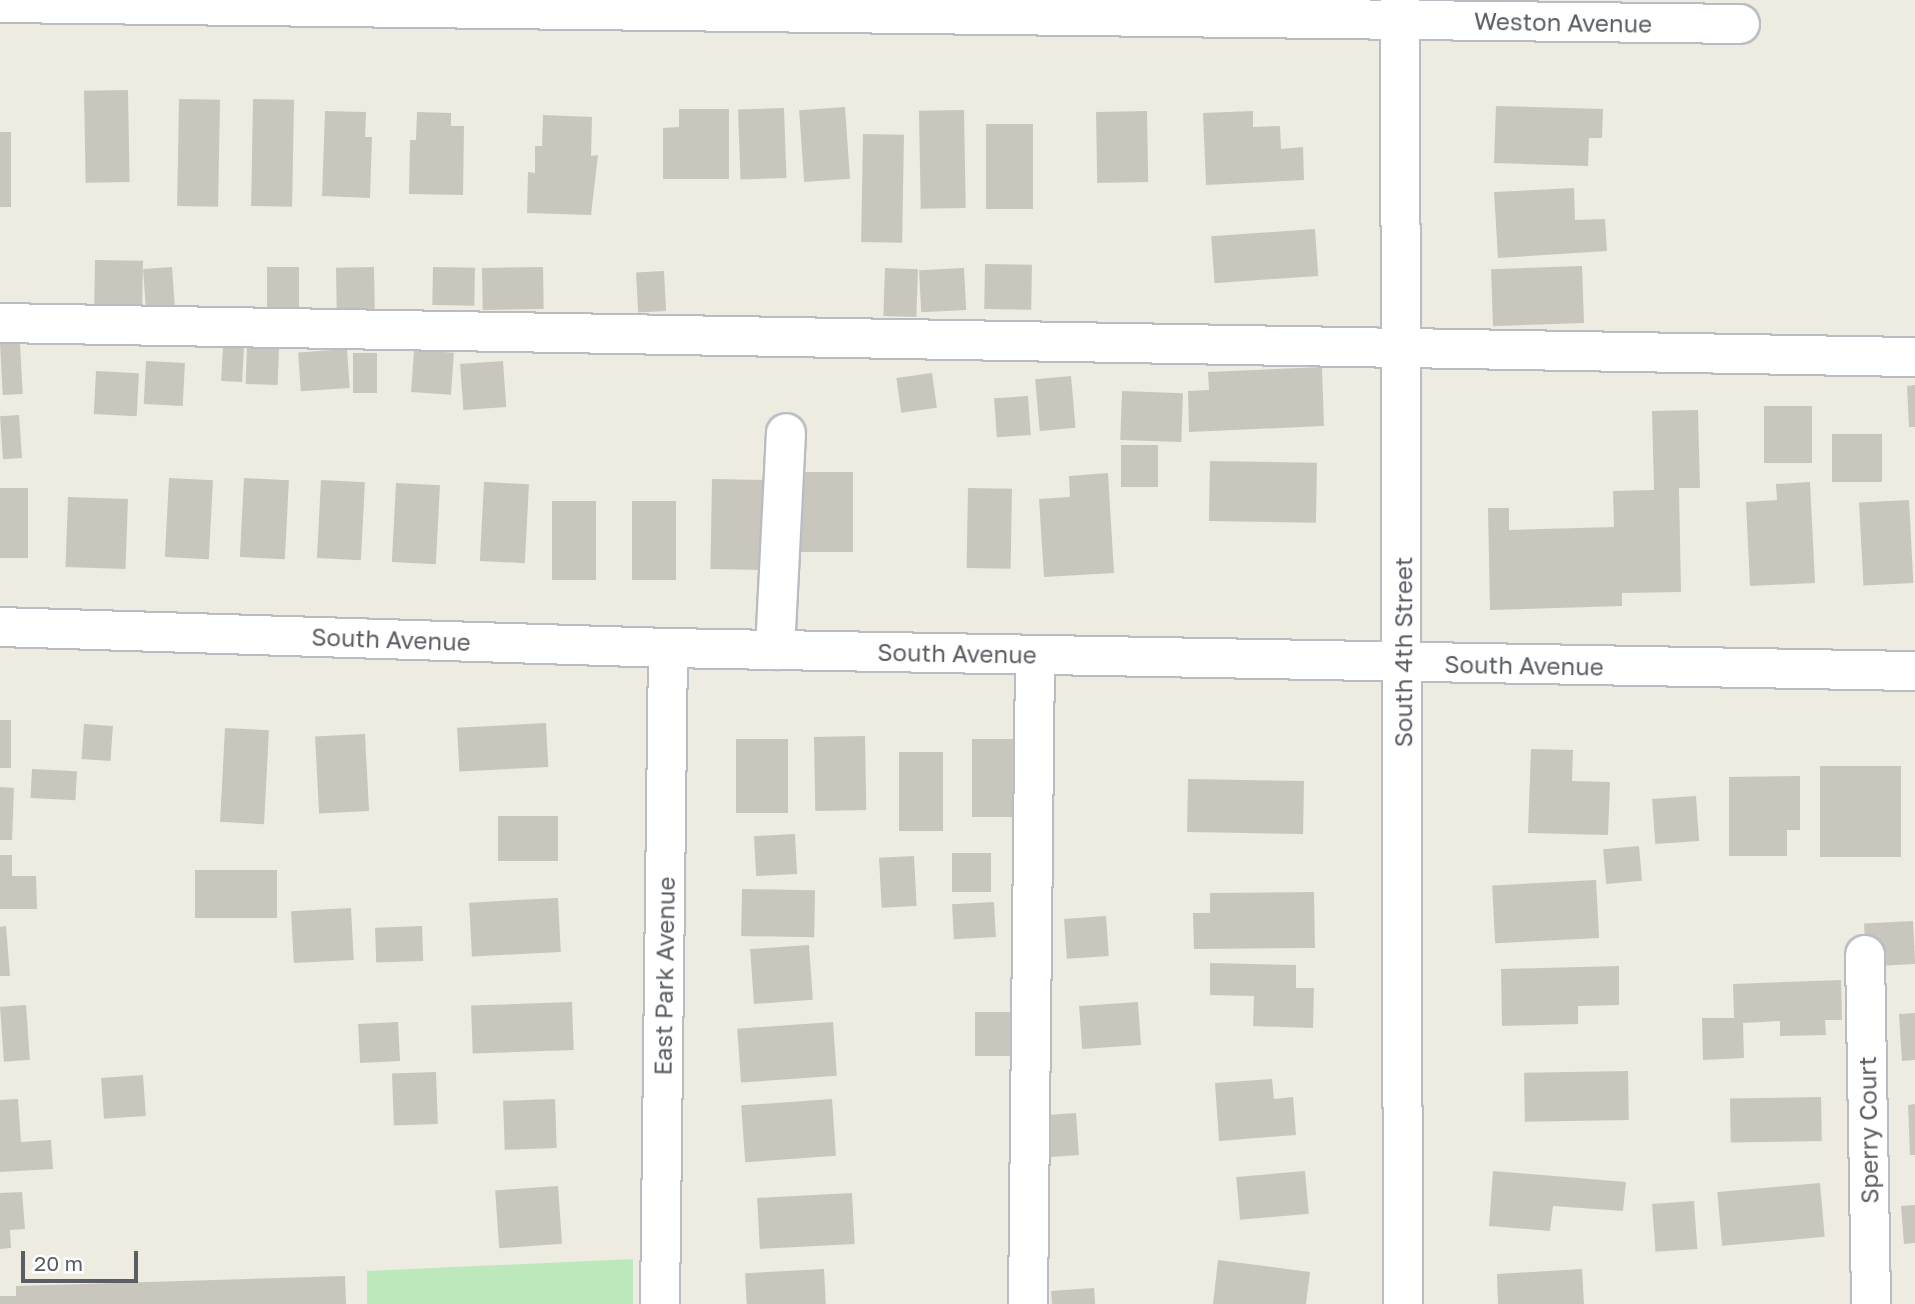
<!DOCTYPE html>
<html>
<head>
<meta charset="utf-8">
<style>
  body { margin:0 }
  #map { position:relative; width:1915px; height:1304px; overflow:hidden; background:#eeece1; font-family:"Golos Text",sans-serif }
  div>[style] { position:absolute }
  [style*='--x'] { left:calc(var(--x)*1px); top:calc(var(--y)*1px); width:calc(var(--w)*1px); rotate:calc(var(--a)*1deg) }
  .green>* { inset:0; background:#bce8bc }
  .building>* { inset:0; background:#c9c6be; transform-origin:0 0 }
  .roads { filter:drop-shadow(2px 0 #b9bcc2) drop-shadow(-2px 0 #b9bcc2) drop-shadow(0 2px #b9bcc2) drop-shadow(0 -2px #b9bcc2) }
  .minor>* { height:38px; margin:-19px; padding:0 19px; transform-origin:19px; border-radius:19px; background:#fff }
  span { translate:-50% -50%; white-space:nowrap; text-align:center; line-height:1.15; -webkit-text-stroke:5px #fff; paint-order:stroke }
  .street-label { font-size:24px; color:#5a5e64 }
  .scale { position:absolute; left:21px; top:1251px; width:117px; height:32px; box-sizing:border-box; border:4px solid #5a5e64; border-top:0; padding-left:9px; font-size:21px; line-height:24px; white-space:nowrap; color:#5a5e64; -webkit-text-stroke:5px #fff; paint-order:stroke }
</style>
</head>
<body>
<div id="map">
  <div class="green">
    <i style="clip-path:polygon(633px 1259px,633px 1304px,367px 1304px,367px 1271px)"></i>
  </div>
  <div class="building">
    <i style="left:128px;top:90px;width:92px;height:44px;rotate:89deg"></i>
    <i style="left:179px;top:99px;width:41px;height:107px;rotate:1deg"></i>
    <i style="left:253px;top:99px;width:41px;height:107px;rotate:1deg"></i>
    <i style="clip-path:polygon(1496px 106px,1603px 109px,1602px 138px,1589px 138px,1588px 166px,1494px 163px)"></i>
    <i style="left:845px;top:107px;width:72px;height:46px;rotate:86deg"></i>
    <i style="left:784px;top:108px;width:70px;height:46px;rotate:88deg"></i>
    <i style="clip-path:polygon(679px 109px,729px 109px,729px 179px,663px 179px,663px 128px,679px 127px)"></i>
    <i style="left:964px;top:110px;width:98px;height:45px;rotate:89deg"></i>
    <i style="clip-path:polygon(325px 111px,366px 112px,365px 137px,372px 137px,370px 198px,322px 196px)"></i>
    <i style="left:1147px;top:111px;width:71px;height:51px;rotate:89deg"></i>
    <i style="clip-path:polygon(1253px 111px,1253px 127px,1280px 126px,1281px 149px,1303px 147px,1304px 180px,1206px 185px,1203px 113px)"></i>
    <i style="clip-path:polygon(417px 112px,451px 113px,451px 126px,464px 126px,463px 195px,409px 194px,410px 140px,416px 140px)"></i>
    <i style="clip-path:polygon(543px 115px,592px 117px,591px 156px,598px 155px,591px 215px,527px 213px,528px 172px,535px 173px,535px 146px,542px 146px)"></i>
    <i style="left:986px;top:124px;width:47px;height:85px"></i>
    <i style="left:0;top:132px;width:11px;height:75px"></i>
    <i style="left:863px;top:134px;width:41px;height:108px;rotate:1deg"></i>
    <i style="clip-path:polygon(1574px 188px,1575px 220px,1605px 219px,1607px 251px,1498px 258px,1494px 192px)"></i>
    <i style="left:1315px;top:229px;width:47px;height:104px;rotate:86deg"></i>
    <i style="left:95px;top:260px;width:48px;height:49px;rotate:1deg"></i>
    <i style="left:985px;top:264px;width:47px;height:45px;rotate:1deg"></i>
    <i style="left:1582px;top:266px;width:57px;height:91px;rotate:88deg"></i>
    <i style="left:172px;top:267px;width:42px;height:29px;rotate:86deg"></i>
    <i style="left:299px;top:267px;width:47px;height:32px;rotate:90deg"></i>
    <i style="left:374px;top:267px;width:42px;height:38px;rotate:89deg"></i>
    <i style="left:433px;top:267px;width:42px;height:38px;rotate:1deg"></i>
    <i style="left:543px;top:267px;width:42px;height:61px;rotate:89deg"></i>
    <i style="left:885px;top:268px;width:33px;height:48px;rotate:2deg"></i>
    <i style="left:964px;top:268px;width:42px;height:45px;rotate:87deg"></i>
    <i style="left:664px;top:271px;width:40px;height:28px;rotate:87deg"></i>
    <i style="left:20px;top:343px;width:51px;height:20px;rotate:87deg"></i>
    <i style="left:223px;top:346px;width:21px;height:35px;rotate:3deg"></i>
    <i style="left:247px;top:346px;width:32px;height:38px;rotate:2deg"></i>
    <i style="left:347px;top:349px;width:39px;height:49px;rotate:86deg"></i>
    <i style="left:414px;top:350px;width:40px;height:42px;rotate:4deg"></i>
    <i style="left:353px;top:353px;width:24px;height:40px"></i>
    <i style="left:146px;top:361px;width:39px;height:43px;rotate:3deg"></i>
    <i style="left:503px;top:361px;width:46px;height:43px;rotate:86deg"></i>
    <i style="clip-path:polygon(1322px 367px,1324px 426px,1189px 432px,1188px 391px,1209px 390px,1208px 372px)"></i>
    <i style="left:96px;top:371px;width:43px;height:43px;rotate:3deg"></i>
    <i style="left:932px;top:373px;width:35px;height:36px;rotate:82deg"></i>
    <i style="left:1071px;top:376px;width:52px;height:36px;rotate:85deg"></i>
    <i style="clip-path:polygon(1915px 385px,1915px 427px,1909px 427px,1907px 386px)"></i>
    <i style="left:1122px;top:391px;width:61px;height:49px;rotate:2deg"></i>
    <i style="left:1028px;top:396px;width:39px;height:34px;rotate:86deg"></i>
    <i style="left:1764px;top:406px;width:48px;height:57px"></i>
    <i style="clip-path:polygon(1698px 410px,1700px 488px,1679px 488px,1681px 592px,1622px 593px,1622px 606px,1490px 610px,1488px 508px,1509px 508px,1509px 530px,1614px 527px,1613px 491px,1654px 490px,1652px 411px)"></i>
    <i style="left:19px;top:415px;width:43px;height:19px;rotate:86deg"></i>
    <i style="left:1832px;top:434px;width:50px;height:48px"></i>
    <i style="left:1121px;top:445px;width:37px;height:42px"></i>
    <i style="left:1210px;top:461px;width:107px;height:60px;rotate:1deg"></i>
    <i style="left:853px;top:472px;width:80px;height:58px;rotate:90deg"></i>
    <i style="clip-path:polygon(1108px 473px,1114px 573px,1044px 577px,1039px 499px,1070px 497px,1069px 476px)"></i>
    <i style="left:169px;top:478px;width:44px;height:79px;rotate:3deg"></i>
    <i style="left:244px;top:478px;width:45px;height:79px;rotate:3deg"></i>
    <i style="left:712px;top:479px;width:56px;height:90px;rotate:1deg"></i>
    <i style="left:321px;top:480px;width:44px;height:78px;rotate:3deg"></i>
    <i style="left:484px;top:482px;width:45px;height:79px;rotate:3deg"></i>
    <i style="clip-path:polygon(1810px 482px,1815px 583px,1750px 586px,1746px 502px,1777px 500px,1776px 484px)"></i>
    <i style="left:396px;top:483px;width:44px;height:79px;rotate:3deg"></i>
    <i style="left:0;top:488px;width:28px;height:70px"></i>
    <i style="left:968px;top:488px;width:44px;height:80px;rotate:1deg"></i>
    <i style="left:68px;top:497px;width:60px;height:70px;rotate:2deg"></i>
    <i style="left:1909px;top:500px;width:83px;height:50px;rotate:87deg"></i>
    <i style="left:552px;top:501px;width:44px;height:79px"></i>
    <i style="left:632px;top:501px;width:44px;height:79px"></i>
    <i style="left:0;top:720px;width:11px;height:48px"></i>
    <i style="left:546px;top:723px;width:44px;height:89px;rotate:87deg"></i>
    <i style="left:84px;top:724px;width:29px;height:35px;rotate:4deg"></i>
    <i style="left:225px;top:728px;width:44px;height:94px;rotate:3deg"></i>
    <i style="left:365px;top:734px;width:77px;height:50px;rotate:87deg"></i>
    <i style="left:865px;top:736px;width:74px;height:51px;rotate:89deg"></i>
    <i style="left:736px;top:739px;width:52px;height:74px"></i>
    <i style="left:972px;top:739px;width:45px;height:78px"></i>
    <i style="clip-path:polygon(1531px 749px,1573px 750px,1572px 781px,1610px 782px,1608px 835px,1528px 833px)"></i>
    <i style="left:899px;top:752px;width:44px;height:79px"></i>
    <i style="left:1901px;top:766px;width:91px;height:81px;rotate:90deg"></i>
    <i style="left:32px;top:769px;width:45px;height:29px;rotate:3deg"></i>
    <i style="clip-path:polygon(1800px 776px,1800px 830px,1787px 830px,1787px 856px,1729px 856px,1729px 777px)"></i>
    <i style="left:1188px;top:779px;width:116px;height:53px;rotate:1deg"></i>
    <i style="clip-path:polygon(0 787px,14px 788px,12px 840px,0 840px)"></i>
    <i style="left:1696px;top:796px;width:45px;height:44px;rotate:86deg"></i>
    <i style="left:498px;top:816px;width:60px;height:45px"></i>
    <i style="left:795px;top:834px;width:40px;height:41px;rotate:87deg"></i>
    <i style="left:1639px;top:846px;width:35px;height:36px;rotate:85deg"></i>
    <i style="left:952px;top:853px;width:39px;height:39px"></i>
    <i style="clip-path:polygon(0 855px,12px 855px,12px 876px,36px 876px,37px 909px,0 909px)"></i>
    <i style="left:914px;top:856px;width:50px;height:35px;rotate:87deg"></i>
    <i style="left:195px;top:870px;width:82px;height:48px"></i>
    <i style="left:1596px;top:880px;width:58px;height:104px;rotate:87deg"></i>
    <i style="left:742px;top:889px;width:73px;height:47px;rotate:1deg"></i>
    <i style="clip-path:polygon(1314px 892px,1315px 948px,1194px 949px,1193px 913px,1210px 913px,1210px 893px)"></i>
    <i style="left:558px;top:898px;width:54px;height:89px;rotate:87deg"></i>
    <i style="left:994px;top:902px;width:35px;height:42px;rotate:87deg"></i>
    <i style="left:351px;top:908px;width:52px;height:60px;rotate:87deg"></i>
    <i style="left:1106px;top:916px;width:40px;height:42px;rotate:86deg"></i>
    <i style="left:1913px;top:921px;width:43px;height:49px;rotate:87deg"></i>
    <i style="clip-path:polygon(6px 926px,10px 976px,0 976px,0 927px)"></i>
    <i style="left:422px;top:926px;width:35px;height:47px;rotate:88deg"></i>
    <i style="left:809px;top:945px;width:55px;height:59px;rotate:86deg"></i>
    <i style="clip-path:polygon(1210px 963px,1296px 965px,1296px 988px,1314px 988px,1313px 1028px,1253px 1026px,1254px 996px,1210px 995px)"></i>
    <i style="clip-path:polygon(1619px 966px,1619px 1005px,1578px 1006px,1578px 1024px,1502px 1026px,1501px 969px)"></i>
    <i style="clip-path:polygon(1841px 980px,1842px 1020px,1825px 1020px,1826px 1035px,1780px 1036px,1780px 1021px,1743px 1023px,1744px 1058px,1703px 1060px,1702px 1018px,1734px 1018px,1733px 984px)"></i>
    <i style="left:572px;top:1002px;width:48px;height:101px;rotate:88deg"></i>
    <i style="left:1138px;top:1002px;width:43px;height:59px;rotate:86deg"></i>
    <i style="left:26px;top:1005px;width:55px;height:26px;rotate:86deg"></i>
    <i style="left:975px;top:1012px;width:40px;height:44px"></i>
    <i style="clip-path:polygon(1915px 1013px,1915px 1060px,1902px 1061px,1899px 1014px)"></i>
    <i style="left:398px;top:1022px;width:39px;height:40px;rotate:87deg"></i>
    <i style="left:833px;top:1022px;width:54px;height:96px;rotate:86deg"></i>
    <i style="left:1628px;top:1071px;width:49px;height:104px;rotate:89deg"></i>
    <i style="left:436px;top:1072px;width:52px;height:44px;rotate:88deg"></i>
    <i style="left:143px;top:1075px;width:41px;height:42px;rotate:86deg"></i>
    <i style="clip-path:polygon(1272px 1079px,1274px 1099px,1293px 1097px,1296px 1135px,1219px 1141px,1215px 1083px)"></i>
    <i style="left:1821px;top:1097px;width:44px;height:91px;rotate:89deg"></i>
    <i style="clip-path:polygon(18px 1099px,21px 1142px,51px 1140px,53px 1169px,0 1172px,0 1100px)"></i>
    <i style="left:555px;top:1099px;width:49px;height:52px;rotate:88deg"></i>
    <i style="left:832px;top:1099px;width:57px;height:91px;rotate:86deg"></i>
    <i style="clip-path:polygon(1915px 1104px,1915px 1155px,1910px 1155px,1908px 1105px)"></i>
    <i style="left:1076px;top:1113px;width:42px;height:33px;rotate:86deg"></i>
    <i style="left:1305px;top:1171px;width:43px;height:69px;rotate:85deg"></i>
    <i style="clip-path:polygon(1493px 1171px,1626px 1182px,1623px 1211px,1553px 1206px,1550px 1231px,1489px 1226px)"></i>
    <i style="left:1820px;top:1183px;width:54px;height:103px;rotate:85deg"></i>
    <i style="left:558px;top:1186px;width:58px;height:63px;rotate:86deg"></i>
    <i style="clip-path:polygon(22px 1192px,25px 1229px,10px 1230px,11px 1248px,0 1249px,0 1193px)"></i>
    <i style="left:852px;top:1193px;width:51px;height:95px;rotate:87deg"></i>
    <i style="left:1694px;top:1201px;width:48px;height:42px;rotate:86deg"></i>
    <i style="clip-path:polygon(1915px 1205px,1915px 1243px,1904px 1244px,1901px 1206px)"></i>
    <i style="clip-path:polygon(1218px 1260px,1310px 1272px,1306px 1304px,1213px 1304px)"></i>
    <i style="left:824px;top:1269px;width:35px;height:79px;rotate:87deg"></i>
    <i style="clip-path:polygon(1582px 1269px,1584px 1304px,1498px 1304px,1497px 1274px)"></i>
    <i style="clip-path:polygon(345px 1276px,346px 1304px,0 1304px,0 1296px,16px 1296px,16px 1286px)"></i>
    <i style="left:1094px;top:1288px;width:16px;height:43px;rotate:86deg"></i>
  </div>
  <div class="roads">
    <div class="minor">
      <i style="--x:1400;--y:0;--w:1304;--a:89.87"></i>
      <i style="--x:0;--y:3;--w:1740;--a:0.69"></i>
      <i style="--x:0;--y:323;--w:1915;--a:1.02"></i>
      <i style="--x:0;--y:627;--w:668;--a:1.8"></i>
      <i style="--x:668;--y:648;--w:1247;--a:1.06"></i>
      <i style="--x:775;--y:650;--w:217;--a:-87.1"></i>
      <i style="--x:1865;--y:955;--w:349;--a:89"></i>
      <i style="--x:660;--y:1304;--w:656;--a:-89.3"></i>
      <i style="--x:1028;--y:1304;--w:649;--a:-89.38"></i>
    </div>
  </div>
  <div class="street-label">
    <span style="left:1563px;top:22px;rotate:1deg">Weston Avenue</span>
    <span style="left:391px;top:639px;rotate:2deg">South Avenue</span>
    <span style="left:1403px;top:652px;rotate:-90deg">South 4th Street</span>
    <span style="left:957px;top:653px;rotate:1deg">South Avenue</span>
    <span style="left:1524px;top:665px;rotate:1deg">South Avenue</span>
    <span style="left:664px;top:976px;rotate:-89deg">East Park Avenue</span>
    <span style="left:1868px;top:1130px;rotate:-91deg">Sperry Court</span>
  </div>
  <div class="scale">20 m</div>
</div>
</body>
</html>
